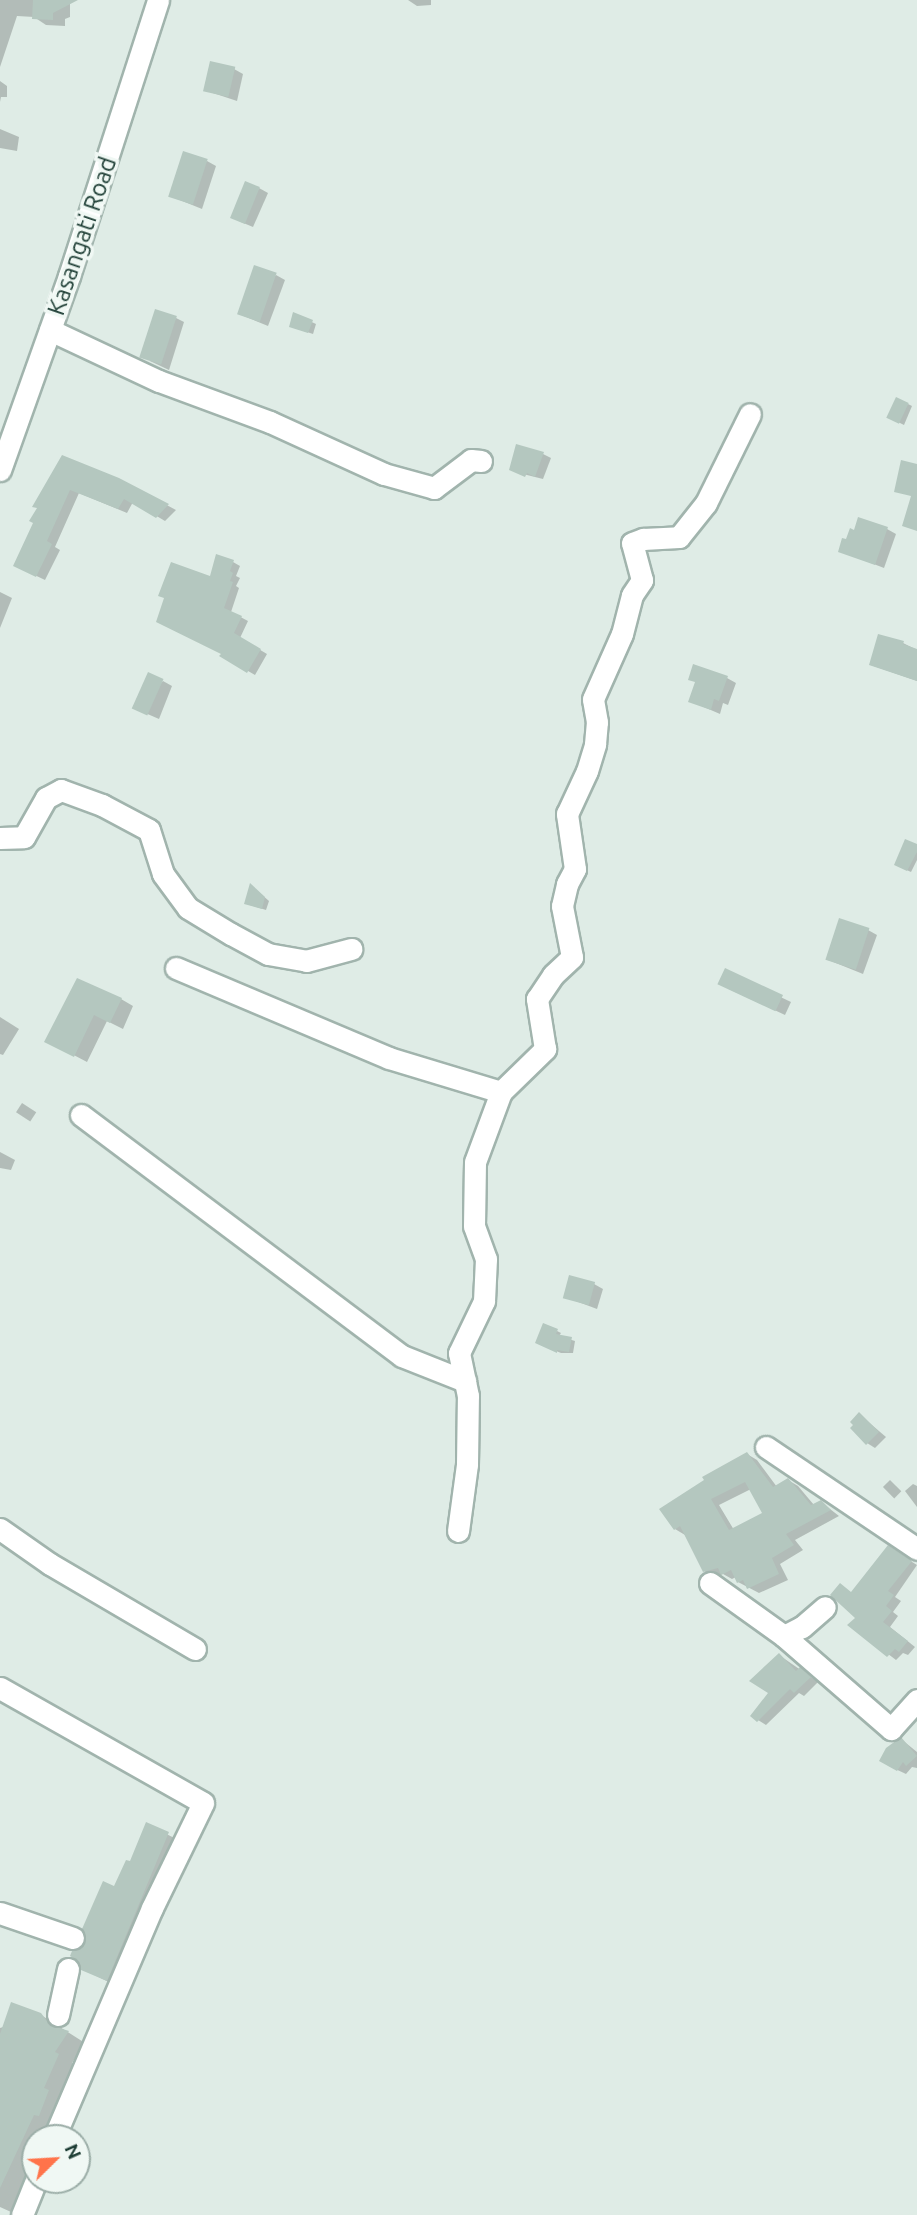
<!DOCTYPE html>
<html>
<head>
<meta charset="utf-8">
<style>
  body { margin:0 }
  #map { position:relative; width:917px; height:2215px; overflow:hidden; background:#dfece6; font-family:Ubuntu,sans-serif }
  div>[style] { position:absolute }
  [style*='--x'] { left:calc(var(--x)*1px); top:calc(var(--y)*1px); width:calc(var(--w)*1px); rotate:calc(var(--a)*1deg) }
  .shadow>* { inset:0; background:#0003; transform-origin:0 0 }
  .building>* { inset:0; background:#b4c7bf; transform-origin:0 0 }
  .roads { filter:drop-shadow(2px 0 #a1b4ad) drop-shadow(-2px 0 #a1b4ad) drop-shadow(0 2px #a1b4ad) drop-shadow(0 -2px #a1b4ad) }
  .minor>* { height:21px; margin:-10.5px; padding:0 10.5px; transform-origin:10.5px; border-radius:10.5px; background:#fff }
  span { translate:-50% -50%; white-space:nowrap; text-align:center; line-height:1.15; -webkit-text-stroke:7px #f0f8f4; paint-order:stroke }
  .street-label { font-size:24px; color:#1e3e35 }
  .north { position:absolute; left:21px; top:2124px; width:70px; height:70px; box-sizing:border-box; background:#f0f8f4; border:2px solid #9caea8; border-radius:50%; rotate:66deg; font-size:19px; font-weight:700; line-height:28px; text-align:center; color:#1e3e35 }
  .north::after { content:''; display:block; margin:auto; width:24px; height:32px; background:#ff734a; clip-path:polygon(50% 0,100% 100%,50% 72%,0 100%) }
</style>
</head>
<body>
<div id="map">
  <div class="shadow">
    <i style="clip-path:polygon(0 0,70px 0,70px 17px,65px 19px,65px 26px,46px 25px,34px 17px,17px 16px,0 67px)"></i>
    <i style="clip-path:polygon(408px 0,431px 0,431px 5px,417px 6px)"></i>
    <i style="clip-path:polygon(234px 69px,243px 74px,237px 101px,204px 90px)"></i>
    <i style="clip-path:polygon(0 81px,7px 86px,7px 97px,1px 97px,0 102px)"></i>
    <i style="clip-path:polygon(0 129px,19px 137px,17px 151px,0 148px)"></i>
    <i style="clip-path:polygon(207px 161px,216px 166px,202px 209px,170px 196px)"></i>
    <i style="clip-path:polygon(259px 188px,268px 193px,253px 227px,241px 222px)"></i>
    <i style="clip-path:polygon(276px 275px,285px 280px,268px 326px,239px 314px)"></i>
    <i style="clip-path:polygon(294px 314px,316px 324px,313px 334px,295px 328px)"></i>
    <i style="clip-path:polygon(176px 318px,184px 322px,169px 370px,150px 361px)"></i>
    <i style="clip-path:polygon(908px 404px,912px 406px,904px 425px,890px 418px)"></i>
    <i style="clip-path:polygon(543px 454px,551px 458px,543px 479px,519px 473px)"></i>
    <i style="clip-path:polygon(63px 457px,118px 479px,176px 510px,165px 521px,133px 502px,127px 513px,79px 493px,55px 547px,60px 550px,45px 580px,24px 570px,38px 509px)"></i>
    <i style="clip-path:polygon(887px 529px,896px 534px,884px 568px,840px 551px)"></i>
    <i style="clip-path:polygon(233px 562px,240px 566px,236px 576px,240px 578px,236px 586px,239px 588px,231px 612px,248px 621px,240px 638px,267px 654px,255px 675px,222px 656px,211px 578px)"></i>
    <i style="clip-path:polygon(0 592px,12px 598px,0 628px)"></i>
    <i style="clip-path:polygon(903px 643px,917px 650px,917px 681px,871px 665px)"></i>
    <i style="clip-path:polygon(727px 678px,736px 683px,728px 705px,723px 703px,720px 714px,690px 701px)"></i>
    <i style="clip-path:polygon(163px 681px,172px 686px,159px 719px,136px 709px)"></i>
    <i style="clip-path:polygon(917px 846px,917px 860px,911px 872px,900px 867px)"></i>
    <i style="clip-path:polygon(254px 888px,269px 901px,266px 910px,250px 905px)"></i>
    <i style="clip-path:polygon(868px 930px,877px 935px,863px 974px,826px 959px)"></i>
    <i style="clip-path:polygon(726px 971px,791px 1002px,785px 1015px,729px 989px)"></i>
    <i style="clip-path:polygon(121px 999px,133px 1006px,123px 1029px,107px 1021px,87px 1062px,47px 1041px)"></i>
    <i style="clip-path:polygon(0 1017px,19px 1029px,3px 1055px,0 1054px)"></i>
    <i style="left:22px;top:1103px;width:17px;height:11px;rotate:33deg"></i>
    <i style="clip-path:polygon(0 1152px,15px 1160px,11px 1170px,0 1168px)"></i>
    <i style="clip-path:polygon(594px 1284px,603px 1289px,597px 1309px,565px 1297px)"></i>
    <i style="clip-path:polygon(557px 1331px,561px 1333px,559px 1336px,575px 1341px,573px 1353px,561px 1353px,541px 1345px)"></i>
    <i style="clip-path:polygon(859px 1414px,886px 1437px,875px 1448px,867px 1443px)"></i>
    <i style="clip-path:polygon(evenodd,747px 1454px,757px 1460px,777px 1487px,788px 1480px,798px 1486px,814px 1505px,821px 1502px,839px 1516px,795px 1540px,803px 1550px,780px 1564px,788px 1580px,759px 1593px,738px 1582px,736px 1577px,732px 1579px,723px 1574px,714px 1577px,704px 1571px,685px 1535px,675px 1529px,747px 1454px,751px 1489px,764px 1514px,734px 1530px,719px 1505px,751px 1489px)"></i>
    <i style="left:890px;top:1480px;width:16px;height:10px;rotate:45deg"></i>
    <i style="clip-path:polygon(913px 1484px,917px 1486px,917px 1507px,905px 1491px)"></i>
    <i style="clip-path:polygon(889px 1548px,917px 1565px,895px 1597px,901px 1601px,893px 1612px,898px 1616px,890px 1627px,915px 1647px,908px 1655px,903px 1653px,896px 1660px,850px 1625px,858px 1618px,853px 1593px)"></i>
    <i style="clip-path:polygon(779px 1655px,818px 1682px,804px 1696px,799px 1693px,766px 1725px,758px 1720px,771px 1693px)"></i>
    <i style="clip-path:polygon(901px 1739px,917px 1752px,917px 1768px,912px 1767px,906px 1774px,889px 1766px)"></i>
    <i style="clip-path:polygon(147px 1824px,184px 1843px,123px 1989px,82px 1969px,82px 1950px,130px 1864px)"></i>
    <i style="clip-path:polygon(41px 2015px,85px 2043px,72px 2063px,76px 2065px,45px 2138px,35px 2138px,35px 2160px,11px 2212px,0 2207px,0 2028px)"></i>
  </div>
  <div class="building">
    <i style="clip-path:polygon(33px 0,78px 0,53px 13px,53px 20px,32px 19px)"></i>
    <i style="left:210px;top:61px;width:26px;height:31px;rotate:13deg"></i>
    <i style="left:183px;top:151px;width:26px;height:48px;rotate:18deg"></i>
    <i style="left:245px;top:181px;width:16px;height:40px;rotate:22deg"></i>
    <i style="left:254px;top:265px;width:24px;height:52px;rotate:19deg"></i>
    <i style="left:155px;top:309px;width:23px;height:51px;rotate:18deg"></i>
    <i style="clip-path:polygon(293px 312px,313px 320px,308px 333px,289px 327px)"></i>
    <i style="left:896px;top:397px;width:14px;height:23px;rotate:25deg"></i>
    <i style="clip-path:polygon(516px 444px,544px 452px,535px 477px,527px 473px,525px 477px,509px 470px)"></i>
    <i style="clip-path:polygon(62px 455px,119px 478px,169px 504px,156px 518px,124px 499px,118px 509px,70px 490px,47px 541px,52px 544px,36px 577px,13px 566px,33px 523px,29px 521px,37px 508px,32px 507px)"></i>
    <i style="clip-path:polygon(901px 460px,917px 464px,917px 531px,902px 526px,911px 496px,894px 492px)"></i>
    <i style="clip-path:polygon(858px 517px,888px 527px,875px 565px,838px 552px,842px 538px,846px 539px,850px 528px,854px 530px)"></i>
    <i style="clip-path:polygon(216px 554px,234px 560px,230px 571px,233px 573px,230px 581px,233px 582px,224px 608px,242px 616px,234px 633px,261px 649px,247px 673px,219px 656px,221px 654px,156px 622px,164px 598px,158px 596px,171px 562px,210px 576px)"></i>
    <i style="clip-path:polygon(878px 634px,904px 641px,903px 644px,917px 649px,917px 681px,869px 665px)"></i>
    <i style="clip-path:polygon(693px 664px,728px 676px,719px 701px,714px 699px,711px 710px,688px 702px,695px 682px,688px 680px)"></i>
    <i style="left:148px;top:672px;width:17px;height:40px;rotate:24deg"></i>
    <i style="clip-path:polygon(905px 839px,917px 844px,917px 852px,907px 871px,894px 865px)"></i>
    <i style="clip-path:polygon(250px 883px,265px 897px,262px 909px,244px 904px)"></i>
    <i style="left:839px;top:918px;width:32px;height:44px;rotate:18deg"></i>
    <i style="left:725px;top:968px;width:64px;height:18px;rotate:25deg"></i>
    <i style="clip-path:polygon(77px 978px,122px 998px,110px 1023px,94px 1015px,74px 1057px,44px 1042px)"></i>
    <i style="left:569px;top:1275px;width:27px;height:24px;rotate:15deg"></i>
    <i style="clip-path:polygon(543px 1323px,558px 1329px,556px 1334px,572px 1337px,569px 1352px,557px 1350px,557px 1353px,535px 1343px)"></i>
    <i style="clip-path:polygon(859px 1412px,879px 1432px,866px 1445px,850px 1428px,853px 1425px,850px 1422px)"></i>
    <i style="clip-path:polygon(evenodd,747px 1452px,773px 1487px,788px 1478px,811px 1505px,821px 1500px,831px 1510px,786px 1534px,794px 1545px,772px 1558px,779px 1574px,747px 1589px,743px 1580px,737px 1583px,731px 1570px,721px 1575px,718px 1568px,703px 1572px,680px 1526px,674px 1530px,659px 1509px,704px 1480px,702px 1477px,747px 1452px,745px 1482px,762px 1513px,729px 1530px,711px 1499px,745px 1482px)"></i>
    <i style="clip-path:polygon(888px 1545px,912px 1561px,888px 1591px,894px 1595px,886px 1606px,892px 1611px,883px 1622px,908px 1641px,899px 1652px,895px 1649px,887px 1657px,847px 1625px,855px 1618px,830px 1595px,840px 1583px,851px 1592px)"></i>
    <i style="clip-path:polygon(779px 1653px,796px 1671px,800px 1667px,811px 1677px,794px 1693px,790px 1689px,757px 1722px,750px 1716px,768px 1693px,749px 1681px)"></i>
    <i style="clip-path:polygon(901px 1737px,917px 1756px,906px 1766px,903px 1762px,897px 1771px,879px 1761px,886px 1748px)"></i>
    <i style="clip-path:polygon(146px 1822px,169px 1832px,107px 1981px,81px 1970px,77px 1960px,70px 1956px,72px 1951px,81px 1948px,85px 1943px,82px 1929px,103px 1881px,114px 1886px,126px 1860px,130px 1861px)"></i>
    <i style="clip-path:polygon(11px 2002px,41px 2013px,50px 2025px,69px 2031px,55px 2052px,59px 2054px,44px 2088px,49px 2090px,39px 2116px,34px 2115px,0 2188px,0 2034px)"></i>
  </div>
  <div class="roads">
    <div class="minor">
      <i style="--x:50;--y:330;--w:120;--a:25.1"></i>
      <i style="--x:159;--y:381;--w:118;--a:20.3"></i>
      <i style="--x:270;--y:422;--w:125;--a:24.5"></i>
      <i style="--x:384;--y:474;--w:52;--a:15.6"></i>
      <i style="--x:434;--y:488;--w:46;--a:-37.1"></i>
      <i style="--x:471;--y:460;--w:10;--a:6"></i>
      <i style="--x:0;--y:470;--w:206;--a:-70.4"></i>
      <i style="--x:69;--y:276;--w:290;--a:-72.1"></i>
      <i style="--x:0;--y:838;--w:24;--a:-2"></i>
      <i style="--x:24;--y:837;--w:45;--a:-60.6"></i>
      <i style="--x:46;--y:798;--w:17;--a:-28"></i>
      <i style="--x:61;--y:790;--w:44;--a:20.1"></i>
      <i style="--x:102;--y:805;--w:53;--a:28"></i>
      <i style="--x:149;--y:830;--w:46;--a:72.3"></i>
      <i style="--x:163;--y:874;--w:42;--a:53.7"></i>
      <i style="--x:188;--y:908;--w:50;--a:31.2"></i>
      <i style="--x:231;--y:934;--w:42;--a:28.4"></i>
      <i style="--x:268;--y:954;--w:39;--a:10"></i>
      <i style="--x:306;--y:961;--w:47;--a:-14.9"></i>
      <i style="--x:176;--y:968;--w:231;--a:22.9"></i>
      <i style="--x:389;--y:1058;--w:117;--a:16.9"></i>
      <i style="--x:81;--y:1115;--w:401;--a:36.9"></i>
      <i style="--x:402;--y:1356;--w:68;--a:21.6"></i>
      <i style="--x:766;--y:1447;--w:182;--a:34"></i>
      <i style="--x:0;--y:1529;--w:61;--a:35"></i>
      <i style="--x:50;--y:1564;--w:168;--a:30.4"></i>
      <i style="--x:458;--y:1531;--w:68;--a:-82.3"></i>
      <i style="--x:467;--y:1464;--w:68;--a:-89.2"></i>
      <i style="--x:468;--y:1396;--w:44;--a:-101.8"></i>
      <i style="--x:459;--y:1353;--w:58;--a:-64.3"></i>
      <i style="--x:484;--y:1301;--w:42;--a:-87.3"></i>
      <i style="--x:486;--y:1259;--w:35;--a:-110"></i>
      <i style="--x:474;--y:1226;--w:64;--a:-89.1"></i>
      <i style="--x:475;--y:1162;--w:75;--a:-69.6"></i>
      <i style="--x:501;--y:1092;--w:62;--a:-44.3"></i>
      <i style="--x:545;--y:1049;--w:51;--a:-99.1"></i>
      <i style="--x:537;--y:999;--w:29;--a:-56"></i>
      <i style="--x:553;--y:975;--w:26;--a:-43"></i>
      <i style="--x:572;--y:957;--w:52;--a:-101.1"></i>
      <i style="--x:562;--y:906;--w:23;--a:-77"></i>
      <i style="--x:567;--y:884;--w:17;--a:-62"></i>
      <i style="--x:575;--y:869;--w:56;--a:-98.3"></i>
      <i style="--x:567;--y:814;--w:47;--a:-65.1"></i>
      <i style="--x:587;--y:771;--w:28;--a:-73"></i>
      <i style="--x:595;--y:744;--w:22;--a:-85"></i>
      <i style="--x:597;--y:722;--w:23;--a:-100"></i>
      <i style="--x:593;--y:699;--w:71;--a:-66"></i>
      <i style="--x:622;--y:634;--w:40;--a:-75.6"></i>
      <i style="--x:632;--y:595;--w:18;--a:-56"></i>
      <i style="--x:642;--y:580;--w:38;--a:-105"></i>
      <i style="--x:632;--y:543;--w:12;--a:-20"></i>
      <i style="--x:643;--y:539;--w:36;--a:-3"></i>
      <i style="--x:679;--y:537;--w:43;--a:-51.5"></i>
      <i style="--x:706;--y:503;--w:99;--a:-63.7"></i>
      <i style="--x:710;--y:1583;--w:91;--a:35.6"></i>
      <i style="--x:784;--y:1636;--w:20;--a:-27"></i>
      <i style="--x:802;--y:1627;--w:30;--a:-41"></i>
      <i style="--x:784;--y:1636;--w:142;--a:41"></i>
      <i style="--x:891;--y:1729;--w:39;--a:-48"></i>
      <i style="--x:0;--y:1688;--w:233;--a:29.5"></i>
      <i style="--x:203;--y:1803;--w:117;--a:115.9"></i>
      <i style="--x:152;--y:1908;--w:250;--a:113.1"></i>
      <i style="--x:0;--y:1913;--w:77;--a:18.9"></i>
      <i style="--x:58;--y:2015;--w:47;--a:-77.7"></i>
      <i style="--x:22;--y:2215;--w:38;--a:-68"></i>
    </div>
  </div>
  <div class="street-label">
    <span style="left:82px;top:236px;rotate:-71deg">Kasangati Road</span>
  </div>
  <div class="north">N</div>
</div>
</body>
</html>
